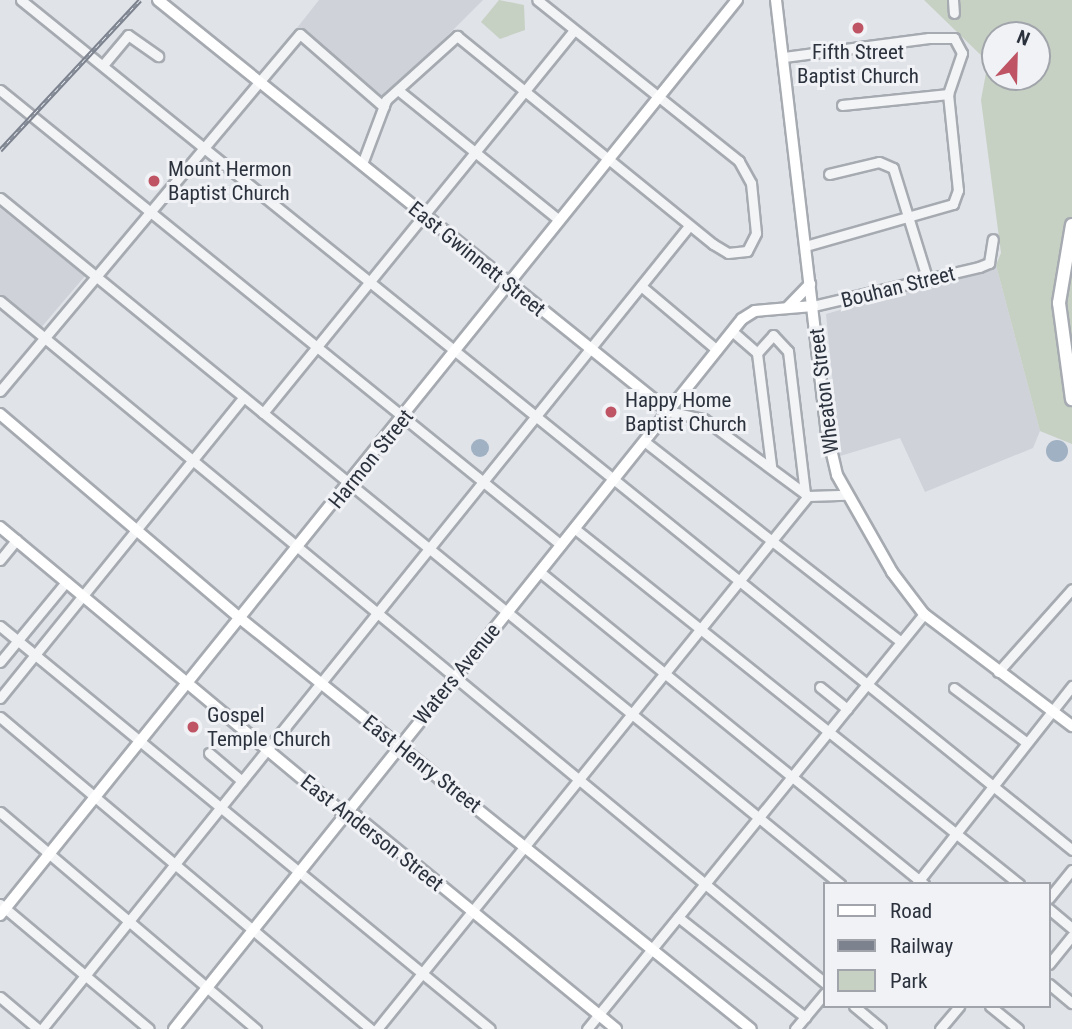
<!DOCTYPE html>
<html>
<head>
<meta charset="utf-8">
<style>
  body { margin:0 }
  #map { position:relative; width:1072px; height:1029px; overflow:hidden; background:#e0e3e8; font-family:"Roboto Condensed",sans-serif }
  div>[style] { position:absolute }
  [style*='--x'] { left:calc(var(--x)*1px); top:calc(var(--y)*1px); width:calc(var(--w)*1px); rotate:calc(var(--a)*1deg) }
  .built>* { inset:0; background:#cfd2d9 }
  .green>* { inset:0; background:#c6d0c3 }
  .water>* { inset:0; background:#a0b1c3 }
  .round { border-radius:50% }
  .roads { filter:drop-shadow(2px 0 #a6aab1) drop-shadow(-2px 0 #a6aab1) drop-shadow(0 2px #a6aab1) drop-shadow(0 -2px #a6aab1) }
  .minor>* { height:9px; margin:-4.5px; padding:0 4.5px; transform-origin:4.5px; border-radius:4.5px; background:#f3f4f6 }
  .major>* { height:10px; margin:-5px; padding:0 5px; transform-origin:5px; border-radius:5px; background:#fff }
  .highway>* { height:12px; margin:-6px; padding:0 6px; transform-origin:6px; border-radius:6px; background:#fff }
  .rail>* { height:4.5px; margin-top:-2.25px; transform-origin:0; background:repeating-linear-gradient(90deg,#f0f2f5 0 5px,#7c838f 0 10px); box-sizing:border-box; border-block:2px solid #7c838f }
  .dots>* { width:19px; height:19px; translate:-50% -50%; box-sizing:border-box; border:4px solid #f0f2f5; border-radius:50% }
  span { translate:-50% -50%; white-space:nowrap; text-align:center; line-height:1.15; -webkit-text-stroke:6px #f0f2f5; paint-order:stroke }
  .poi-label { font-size:21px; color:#2b323d }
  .left { translate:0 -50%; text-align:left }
  .street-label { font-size:21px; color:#2b323d }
  .legend { position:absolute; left:823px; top:882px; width:228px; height:126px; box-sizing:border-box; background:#f0f2f5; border:2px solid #a1a5ab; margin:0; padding:9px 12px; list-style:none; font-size:21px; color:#2b323d }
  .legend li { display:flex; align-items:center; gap:14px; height:35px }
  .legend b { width:35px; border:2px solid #a1a5ab }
  .north { position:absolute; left:981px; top:21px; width:70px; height:70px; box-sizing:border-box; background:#f0f2f5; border:2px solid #a1a5ab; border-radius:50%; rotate:22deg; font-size:19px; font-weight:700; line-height:28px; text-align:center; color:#2b323d }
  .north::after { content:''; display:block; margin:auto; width:24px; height:32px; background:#be5464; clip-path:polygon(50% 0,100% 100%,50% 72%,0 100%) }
</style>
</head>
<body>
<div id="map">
  <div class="built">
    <i style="clip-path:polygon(319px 0,483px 0,378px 105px,293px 33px)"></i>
    <i style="clip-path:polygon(0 208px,85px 276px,39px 330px,0 297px)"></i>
    <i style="clip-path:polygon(996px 265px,1040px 431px,1033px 448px,925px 492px,900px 438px,840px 456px,826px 314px)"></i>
  </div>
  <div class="green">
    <i style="clip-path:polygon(499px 0,524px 5px,525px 30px,500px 39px,481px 22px)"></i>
    <i style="clip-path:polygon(evenodd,924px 0,1072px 0,1072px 444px,1040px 431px,996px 265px,1001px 253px,981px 100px,988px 62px,924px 0,995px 35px,1037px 35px,1037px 77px,995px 77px,995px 35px)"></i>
  </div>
  <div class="water">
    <i class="round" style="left:471px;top:439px;width:18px;height:18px"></i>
    <i class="round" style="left:1046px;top:440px;width:22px;height:22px"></i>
  </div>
  <div class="roads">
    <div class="minor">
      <i style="--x:21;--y:0;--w:1352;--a:38.96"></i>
      <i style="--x:953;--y:0;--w:13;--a:86"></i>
      <i style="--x:784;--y:57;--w:146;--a:-7.5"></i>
      <i style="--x:929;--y:38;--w:25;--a:0"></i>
      <i style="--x:954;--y:38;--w:17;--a:62"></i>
      <i style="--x:962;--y:53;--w:43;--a:108.9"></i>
      <i style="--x:948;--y:94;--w:97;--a:84.1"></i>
      <i style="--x:958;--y:190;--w:15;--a:110"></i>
      <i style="--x:953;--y:204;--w:153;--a:164.1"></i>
      <i style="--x:103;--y:65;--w:39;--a:-50"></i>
      <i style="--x:128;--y:35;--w:37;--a:35"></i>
      <i style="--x:0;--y:90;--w:722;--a:39.04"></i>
      <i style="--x:398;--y:90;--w:207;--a:38.9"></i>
      <i style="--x:842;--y:105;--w:107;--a:-5.9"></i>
      <i style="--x:362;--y:164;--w:68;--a:-69.4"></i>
      <i style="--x:386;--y:100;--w:96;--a:-42"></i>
      <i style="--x:457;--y:36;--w:330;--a:39.1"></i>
      <i style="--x:713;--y:244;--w:17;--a:31"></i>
      <i style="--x:728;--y:253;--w:19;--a:-6"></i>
      <i style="--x:747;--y:251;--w:20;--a:-63"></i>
      <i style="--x:756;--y:233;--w:50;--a:-95.7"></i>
      <i style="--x:751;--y:183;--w:25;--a:-119"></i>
      <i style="--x:739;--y:161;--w:258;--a:-141.4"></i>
      <i style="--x:829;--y:174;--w:51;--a:-13.5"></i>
      <i style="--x:879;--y:162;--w:15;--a:23"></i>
      <i style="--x:893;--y:168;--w:118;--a:72.8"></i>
      <i style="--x:0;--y:198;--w:1085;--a:39.24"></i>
      <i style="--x:641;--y:286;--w:99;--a:40.1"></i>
      <i style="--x:0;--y:301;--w:1070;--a:39.58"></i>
      <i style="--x:813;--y:306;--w:171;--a:-13.2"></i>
      <i style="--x:979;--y:267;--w:11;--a:-22"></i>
      <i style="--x:989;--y:263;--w:24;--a:-81"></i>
      <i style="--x:732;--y:331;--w:33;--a:41"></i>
      <i style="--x:757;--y:353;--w:114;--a:82.9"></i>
      <i style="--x:757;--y:353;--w:24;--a:-48"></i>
      <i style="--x:773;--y:335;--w:22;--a:47"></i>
      <i style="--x:788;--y:351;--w:144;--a:83.2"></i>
      <i style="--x:0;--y:391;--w:466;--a:-50"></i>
      <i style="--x:300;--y:34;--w:111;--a:41"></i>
      <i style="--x:668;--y:411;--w:37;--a:13"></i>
      <i style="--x:704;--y:419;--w:129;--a:36.5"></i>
      <i style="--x:808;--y:496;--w:38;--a:-2"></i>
      <i style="--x:263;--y:413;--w:492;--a:-50.9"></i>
      <i style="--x:644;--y:441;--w:326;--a:38"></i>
      <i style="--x:574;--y:528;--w:570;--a:38.66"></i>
      <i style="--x:0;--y:560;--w:26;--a:-51"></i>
      <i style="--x:540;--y:572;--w:495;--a:39.1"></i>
      <i style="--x:0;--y:626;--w:634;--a:39.44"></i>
      <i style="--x:0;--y:662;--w:104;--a:-50.5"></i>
      <i style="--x:998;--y:672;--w:111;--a:-48.3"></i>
      <i style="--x:820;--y:687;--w:35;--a:39"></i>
      <i style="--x:954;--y:688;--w:90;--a:36.9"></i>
      <i style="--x:0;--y:698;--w:387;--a:-51"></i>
      <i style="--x:0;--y:717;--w:485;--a:40.1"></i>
      <i style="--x:209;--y:753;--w:43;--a:40.3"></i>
      <i style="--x:0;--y:812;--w:336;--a:40.3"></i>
      <i style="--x:917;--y:883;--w:251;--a:-51.8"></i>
      <i style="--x:1049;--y:898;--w:36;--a:-51"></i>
      <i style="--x:0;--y:904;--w:194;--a:40"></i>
      <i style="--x:1049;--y:909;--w:30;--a:40"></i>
      <i style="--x:678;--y:917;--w:162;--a:38.2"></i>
      <i style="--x:1049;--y:964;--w:36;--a:-51"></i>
      <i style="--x:1049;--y:984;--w:30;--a:40"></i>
      <i style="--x:0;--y:997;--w:50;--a:40.1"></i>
      <i style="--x:854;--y:1006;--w:35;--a:40"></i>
      <i style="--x:990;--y:1006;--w:36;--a:39"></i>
      <i style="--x:42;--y:1029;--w:1031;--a:-51.14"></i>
      <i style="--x:377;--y:1029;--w:685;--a:-51.04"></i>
      <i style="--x:587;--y:1029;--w:535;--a:-50.92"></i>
      <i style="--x:795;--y:1029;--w:47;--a:-50.2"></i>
      <i style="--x:940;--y:1029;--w:30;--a:-50"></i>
    </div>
    <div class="major">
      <i style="--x:158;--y:0;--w:655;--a:38.86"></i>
      <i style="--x:776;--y:0;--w:431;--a:83.3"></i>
      <i style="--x:826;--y:428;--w:48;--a:76.8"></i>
      <i style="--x:837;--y:475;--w:112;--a:60.4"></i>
      <i style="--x:892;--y:572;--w:53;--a:52.7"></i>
      <i style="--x:924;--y:614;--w:186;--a:37.1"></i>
      <i style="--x:788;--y:307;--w:32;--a:-46"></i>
      <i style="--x:0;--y:414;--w:316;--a:40.4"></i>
      <i style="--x:241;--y:619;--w:654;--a:38.8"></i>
      <i style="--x:0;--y:527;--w:440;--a:39.8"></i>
      <i style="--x:338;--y:809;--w:19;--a:21"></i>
      <i style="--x:356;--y:816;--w:336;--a:39.3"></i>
      <i style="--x:0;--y:915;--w:1175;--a:-51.15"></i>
      <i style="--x:174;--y:1029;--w:909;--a:-51.34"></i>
      <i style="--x:742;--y:319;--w:15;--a:-32"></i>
      <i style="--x:755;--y:311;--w:58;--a:-4.9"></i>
    </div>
    <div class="highway">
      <i style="--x:1072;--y:225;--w:79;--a:99.5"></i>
      <i style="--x:1059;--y:303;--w:97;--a:82.3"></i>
    </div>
  </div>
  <div class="rail">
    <i style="--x:0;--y:150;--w:205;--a:-47"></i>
  </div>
  <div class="dots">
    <i style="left:858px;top:28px;background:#be5464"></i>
    <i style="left:154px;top:181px;background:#be5464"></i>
    <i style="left:611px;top:412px;background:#be5464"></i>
    <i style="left:193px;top:727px;background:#be5464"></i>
  </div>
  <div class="poi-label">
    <span style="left:858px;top:64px">Fifth Street<br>Baptist Church</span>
    <span class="left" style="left:168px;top:181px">Mount Hermon<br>Baptist Church</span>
    <span class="left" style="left:625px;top:412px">Happy Home<br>Baptist Church</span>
    <span class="left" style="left:207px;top:727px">Gospel<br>Temple Church</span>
  </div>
  <div class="street-label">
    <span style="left:477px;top:259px;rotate:39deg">East Gwinnett Street</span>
    <span style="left:898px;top:287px;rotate:-14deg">Bouhan Street</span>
    <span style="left:824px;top:391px;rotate:-97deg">Wheaton Street</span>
    <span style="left:371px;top:459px;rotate:-51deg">Harmon Street</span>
    <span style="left:457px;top:674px;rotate:-51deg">Waters Avenue</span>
    <span style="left:422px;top:764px;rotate:38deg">East Henry Street</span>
    <span style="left:372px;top:833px;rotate:38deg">East Anderson Street</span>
  </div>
  <ul class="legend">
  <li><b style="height:9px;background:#fff"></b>Road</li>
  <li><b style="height:9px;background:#7c838f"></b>Railway</li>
  <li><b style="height:19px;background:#c6d0c3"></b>Park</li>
  </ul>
  <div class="north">N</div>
</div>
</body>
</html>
